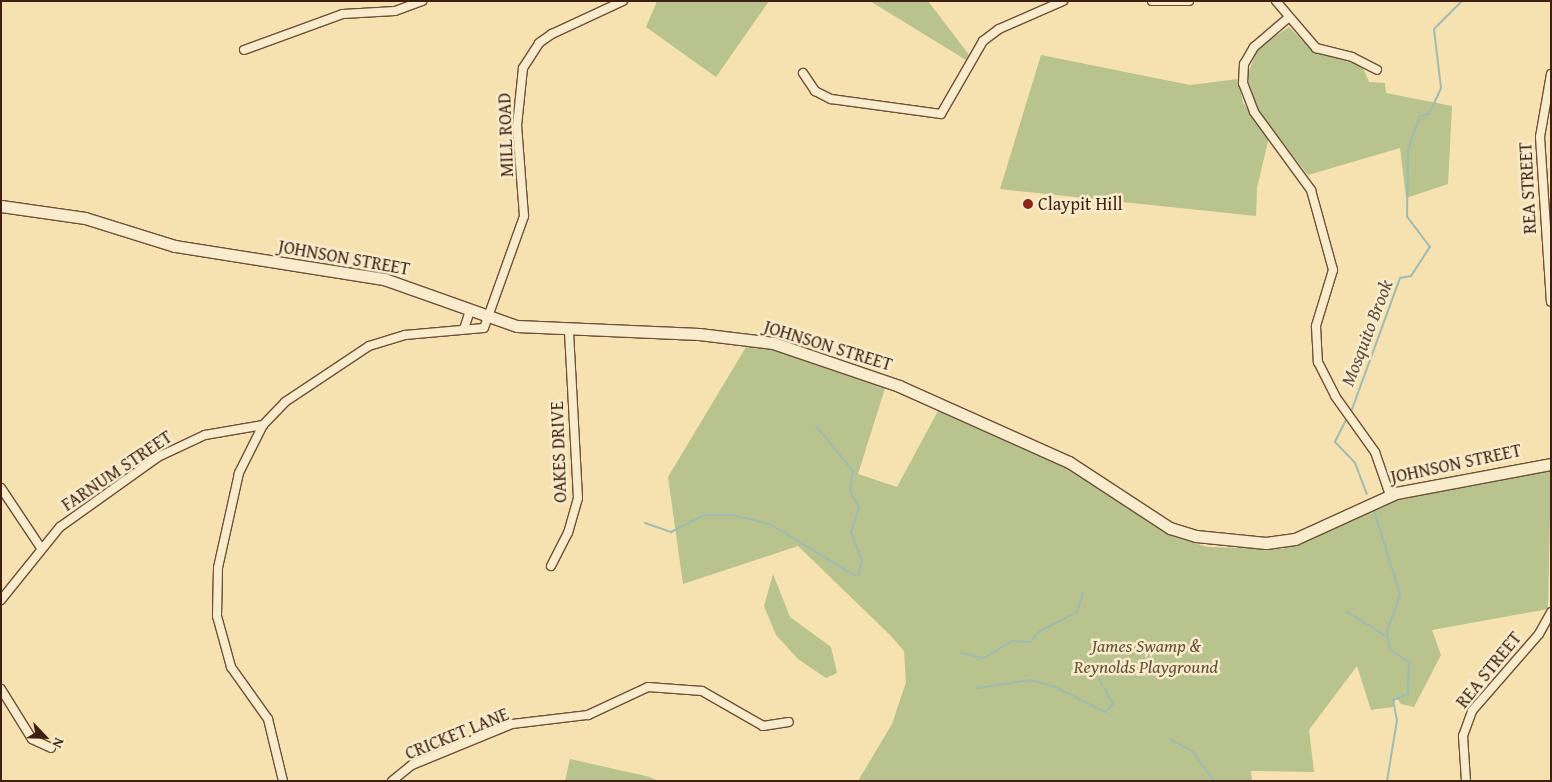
<!DOCTYPE html>
<html>
<head>
<meta charset="utf-8">
<style>
  body { margin:0 }
  #map { position:relative; width:1552px; height:782px; overflow:hidden; background:#f6e1b0; font-family:"Gentium Book Plus",serif }
  div>[style] { position:absolute }
  [style*='--x'] { left:calc(var(--x)*1px); top:calc(var(--y)*1px); width:calc(var(--w)*1px); rotate:calc(var(--a)*1deg) }
  .green>* { inset:0; background:#b8c38e }
  .stream>* { height:2px; margin:-1px; padding:0 1px; transform-origin:1px; border-radius:1px; background:#9ebcb2 }
  .roads { filter:drop-shadow(1px 0 #6c5039) drop-shadow(-1px 0 #6c5039) drop-shadow(0 1px #6c5039) drop-shadow(0 -1px #6c5039) }
  .street>* { height:8px; margin:-4px; padding:0 4px; transform-origin:4px; border-radius:4px; background:#f9eccc }
  .secondary>* { height:11px; margin:-5.5px; padding:0 5.5px; transform-origin:5.5px; border-radius:5.5px; background:#f9eccc }
  .dots>* { width:14px; height:14px; translate:-50% -50%; box-sizing:border-box; border:2px solid #f9eccc; border-radius:50% }
  span { translate:-50% -50%; white-space:nowrap; text-align:center; line-height:1.15; -webkit-text-stroke:5px #f9eccc; paint-order:stroke }
  .street-label { font-size:18px; color:#3e1f11 }
  .poi-label { font-size:18px; color:#3e1f11 }
  .left { translate:0 -50%; text-align:left }
  .park-label { font-size:18px; color:#635036; font-style:italic }
  .water-label { font-size:19px; color:#5b4e41; font-style:italic }
  .frame { position:absolute; inset:0; border:2px solid #3e1f11; pointer-events:none }
  .north { position:absolute; left:20px; top:712px; width:50px; height:50px; -webkit-text-stroke:4px #f9eccc; paint-order:stroke; rotate:114deg; font-size:14px; font-weight:700; line-height:20px; text-align:center; color:#3e1f11 }
  .north::after { content:''; display:block; margin:auto; width:18px; height:22px; background:#3e1f11; clip-path:polygon(50% 0,100% 100%,50% 72%,0 100%) }
</style>
</head>
<body>
<div id="map">
  <div class="green">
    <i style="clip-path:polygon(657px 1px,769px 1px,716px 77px,646px 27px)"></i>
    <i style="clip-path:polygon(870px 1px,928px 1px,969px 55px,966px 60px)"></i>
    <i style="clip-path:polygon(1289px 27px,1313px 51px,1362px 66px,1369px 82px,1385px 83px,1386px 93px,1452px 106px,1448px 184px,1406px 198px,1400px 148px,1308px 175px,1257px 110px,1247px 76px,1258px 48px)"></i>
    <i style="clip-path:polygon(1041px 55px,1190px 85px,1238px 79px,1243px 103px,1269px 137px,1257px 188px,1256px 216px,1000px 189px)"></i>
    <i style="clip-path:polygon(757px 342px,886px 385px,858px 474px,897px 487px,938px 411px,1069px 469px,1179px 538px,1207px 547px,1282px 549px,1384px 501px,1551px 468px,1548px 609px,1432px 630px,1441px 655px,1414px 707px,1401px 704px,1396px 697px,1393px 707px,1371px 710px,1357px 666px,1309px 730px,1314px 772px,1251px 771px,1252px 781px,858px 781px,892px 724px,906px 682px,904px 651px,891px 636px,798px 546px,683px 584px,668px 477px,746px 347px)"></i>
    <i style="clip-path:polygon(773px 574px,790px 617px,831px 647px,837px 673px,826px 678px,798px 659px,776px 635px,764px 606px)"></i>
    <i style="clip-path:polygon(570px 759px,650px 777px,658px 781px,565px 781px)"></i>
  </div>
  <div class="stream">
    <i style="--x:1351;--y:412;--w:143;--a:-69.9"></i>
    <i style="--x:1400;--y:278;--w:11;--a:-10"></i>
    <i style="--x:1411;--y:276;--w:35;--a:-57"></i>
    <i style="--x:1430;--y:247;--w:38;--a:-127"></i>
    <i style="--x:1407;--y:217;--w:67;--a:-89.1"></i>
    <i style="--x:1408;--y:150;--w:36;--a:-71"></i>
    <i style="--x:1420;--y:116;--w:9;--a:-13"></i>
    <i style="--x:1429;--y:114;--w:29;--a:-65"></i>
    <i style="--x:1441;--y:88;--w:59;--a:-96.8"></i>
    <i style="--x:1434;--y:29;--w:40;--a:-45"></i>
    <i style="--x:1347;--y:418;--w:27;--a:117"></i>
    <i style="--x:1335;--y:442;--w:29;--a:46"></i>
    <i style="--x:1355;--y:463;--w:33;--a:69"></i>
    <i style="--x:816;--y:426;--w:58;--a:50.6"></i>
    <i style="--x:853;--y:471;--w:19;--a:99"></i>
    <i style="--x:850;--y:490;--w:20;--a:63"></i>
    <i style="--x:859;--y:508;--w:25;--a:108"></i>
    <i style="--x:851;--y:532;--w:30;--a:69"></i>
    <i style="--x:862;--y:560;--w:16;--a:104"></i>
    <i style="--x:1374;--y:511;--w:87;--a:72.6"></i>
    <i style="--x:1400;--y:594;--w:39;--a:109"></i>
    <i style="--x:1387;--y:631;--w:19;--a:81"></i>
    <i style="--x:1390;--y:650;--w:22;--a:32"></i>
    <i style="--x:1409;--y:662;--w:32;--a:92"></i>
    <i style="--x:1408;--y:694;--w:16;--a:158"></i>
    <i style="--x:1393;--y:700;--w:20;--a:79"></i>
    <i style="--x:1397;--y:720;--w:62;--a:99.3"></i>
    <i style="--x:645;--y:523;--w:28;--a:19"></i>
    <i style="--x:671;--y:532;--w:37;--a:-27"></i>
    <i style="--x:704;--y:515;--w:29;--a:0"></i>
    <i style="--x:733;--y:515;--w:38;--a:14"></i>
    <i style="--x:770;--y:524;--w:100;--a:31.2"></i>
    <i style="--x:1347;--y:612;--w:47;--a:32"></i>
    <i style="--x:961;--y:653;--w:24;--a:12"></i>
    <i style="--x:984;--y:658;--w:33;--a:-31"></i>
    <i style="--x:1012;--y:641;--w:18;--a:3"></i>
    <i style="--x:1030;--y:642;--w:15;--a:-48"></i>
    <i style="--x:1040;--y:631;--w:42;--a:-27.2"></i>
    <i style="--x:1077;--y:612;--w:21;--a:-73"></i>
    <i style="--x:977;--y:688;--w:55;--a:-8.4"></i>
    <i style="--x:1031;--y:680;--w:25;--a:16"></i>
    <i style="--x:1055;--y:687;--w:56;--a:26.6"></i>
    <i style="--x:1105;--y:712;--w:11;--a:-45"></i>
    <i style="--x:1113;--y:704;--w:29;--a:-119"></i>
    <i style="--x:1170;--y:739;--w:26;--a:29"></i>
    <i style="--x:1193;--y:752;--w:36;--a:54"></i>
  </div>
  <div class="roads">
    <div class="street">
      <i style="--x:1152;--y:1;--w:37;--a:0"></i>
      <i style="--x:1276;--y:1;--w:62;--a:49.6"></i>
      <i style="--x:1316;--y:48;--w:37;--a:14"></i>
      <i style="--x:1352;--y:57;--w:28;--a:27"></i>
      <i style="--x:1288;--y:18;--w:45;--a:139.5"></i>
      <i style="--x:1254;--y:47;--w:20;--a:120"></i>
      <i style="--x:1244;--y:64;--w:19;--a:93"></i>
      <i style="--x:1243;--y:83;--w:31;--a:69"></i>
      <i style="--x:1254;--y:112;--w:97;--a:53.8"></i>
      <i style="--x:1311;--y:190;--w:83;--a:74.6"></i>
      <i style="--x:1333;--y:270;--w:59;--a:106.9"></i>
      <i style="--x:1316;--y:326;--w:36;--a:87"></i>
      <i style="--x:1318;--y:362;--w:38;--a:63"></i>
      <i style="--x:1335;--y:396;--w:69;--a:54.5"></i>
      <i style="--x:1375;--y:452;--w:46;--a:70.8"></i>
      <i style="--x:244;--y:50;--w:105;--a:-20"></i>
      <i style="--x:343;--y:14;--w:52;--a:-3.3"></i>
      <i style="--x:395;--y:11;--w:29;--a:-20"></i>
      <i style="--x:803;--y:73;--w:22;--a:56"></i>
      <i style="--x:815;--y:91;--w:18;--a:27"></i>
      <i style="--x:831;--y:99;--w:111;--a:7.8"></i>
      <i style="--x:941;--y:114;--w:84;--a:-60.1"></i>
      <i style="--x:983;--y:41;--w:20;--a:-37"></i>
      <i style="--x:999;--y:29;--w:70;--a:-23.6"></i>
      <i style="--x:1551;--y:74;--w:64;--a:99.9"></i>
      <i style="--x:1540;--y:137;--w:165;--a:86.2"></i>
      <i style="--x:464;--y:329;--w:20;--a:-72"></i>
      <i style="--x:263;--y:425;--w:54;--a:116.6"></i>
      <i style="--x:239;--y:473;--w:97;--a:102.5"></i>
      <i style="--x:218;--y:568;--w:48;--a:91.2"></i>
      <i style="--x:217;--y:616;--w:53;--a:74.6"></i>
      <i style="--x:231;--y:667;--w:64;--a:54.6"></i>
      <i style="--x:268;--y:719;--w:64;--a:76.4"></i>
      <i style="--x:1;--y:488;--w:72;--a:56.3"></i>
      <i style="--x:551;--y:566;--w:37;--a:-63"></i>
      <i style="--x:568;--y:533;--w:36;--a:-74"></i>
      <i style="--x:578;--y:498;--w:167;--a:-93.1"></i>
      <i style="--x:1;--y:600;--w:94;--a:-51.1"></i>
      <i style="--x:60;--y:527;--w:120;--a:-35.5"></i>
      <i style="--x:158;--y:457;--w:52;--a:-25.1"></i>
      <i style="--x:205;--y:435;--w:59;--a:-9.8"></i>
      <i style="--x:263;--y:425;--w:32;--a:-46"></i>
      <i style="--x:285;--y:402;--w:101;--a:-33.7"></i>
      <i style="--x:369;--y:346;--w:38;--a:-17"></i>
      <i style="--x:405;--y:335;--w:79;--a:-5.1"></i>
      <i style="--x:484;--y:328;--w:119;--a:-70.3"></i>
      <i style="--x:524;--y:216;--w:90;--a:-94.4"></i>
      <i style="--x:517;--y:126;--w:58;--a:-84.1"></i>
      <i style="--x:523;--y:68;--w:30;--a:-57"></i>
      <i style="--x:539;--y:43;--w:16;--a:-35"></i>
      <i style="--x:552;--y:34;--w:78;--a:-24.9"></i>
      <i style="--x:1;--y:689;--w:59;--a:58.2"></i>
      <i style="--x:32;--y:739;--w:21;--a:25"></i>
      <i style="--x:392;--y:781;--w:26;--a:-39"></i>
      <i style="--x:412;--y:765;--w:108;--a:-22.3"></i>
      <i style="--x:512;--y:724;--w:77;--a:-6.8"></i>
      <i style="--x:588;--y:715;--w:66;--a:-25"></i>
      <i style="--x:648;--y:687;--w:54;--a:4.2"></i>
      <i style="--x:702;--y:691;--w:70;--a:29.8"></i>
      <i style="--x:763;--y:726;--w:26;--a:-9"></i>
      <i style="--x:1466;--y:781;--w:45;--a:-93.8"></i>
      <i style="--x:1463;--y:736;--w:27;--a:-70"></i>
      <i style="--x:1472;--y:711;--w:102;--a:-49"></i>
      <i style="--x:1539;--y:634;--w:25;--a:-61"></i>
    </div>
    <div class="secondary">
      <i style="--x:1;--y:206;--w:85;--a:8.1"></i>
      <i style="--x:85;--y:218;--w:94;--a:17.3"></i>
      <i style="--x:175;--y:246;--w:212;--a:9"></i>
      <i style="--x:384;--y:279;--w:141;--a:19.5"></i>
      <i style="--x:517;--y:326;--w:182;--a:2.5"></i>
      <i style="--x:699;--y:334;--w:75;--a:6.9"></i>
      <i style="--x:773;--y:343;--w:133;--a:18.8"></i>
      <i style="--x:899;--y:386;--w:186;--a:24.1"></i>
      <i style="--x:1069;--y:462;--w:121;--a:33.2"></i>
      <i style="--x:1170;--y:528;--w:27;--a:17"></i>
      <i style="--x:1196;--y:536;--w:70;--a:5.7"></i>
      <i style="--x:1266;--y:543;--w:29;--a:-8"></i>
      <i style="--x:1295;--y:539;--w:111;--a:-24.5"></i>
      <i style="--x:1396;--y:493;--w:158;--a:-10.6"></i>
    </div>
  </div>
  <div class="dots">
    <i style="left:1028px;top:204px;background:#8f2418"></i>
  </div>
  <div class="street-label">
    <span style="left:506px;top:135px;rotate:-92deg">MILL ROAD</span>
    <span style="left:1528px;top:188px;rotate:-93deg">REA STREET</span>
    <span style="left:344px;top:258px;rotate:10deg">JOHNSON STREET</span>
    <span style="left:828px;top:346px;rotate:17deg">JOHNSON STREET</span>
    <span style="left:559px;top:452px;rotate:-92deg">OAKES DRIVE</span>
    <span style="left:1456px;top:464px;rotate:-12deg">JOHNSON STREET</span>
    <span style="left:117px;top:471px;rotate:-34deg">FARNUM STREET</span>
    <span style="left:1489px;top:670px;rotate:-51deg">REA STREET</span>
    <span style="left:457px;top:734px;rotate:-22deg">CRICKET LANE</span>
  </div>
  <div class="poi-label">
    <span class="left" style="left:1038px;top:204px">Claypit Hill</span>
  </div>
  <div class="park-label">
    <span style="left:1146px;top:657px">James Swamp &amp;<br>Reynolds Playground</span>
  </div>
  <div class="water-label">
    <span style="left:1367px;top:333px;rotate:-69deg">Mosquito Brook</span>
  </div>
  <div class="frame"></div>
  <div class="north">N</div>
</div>
</body>
</html>
